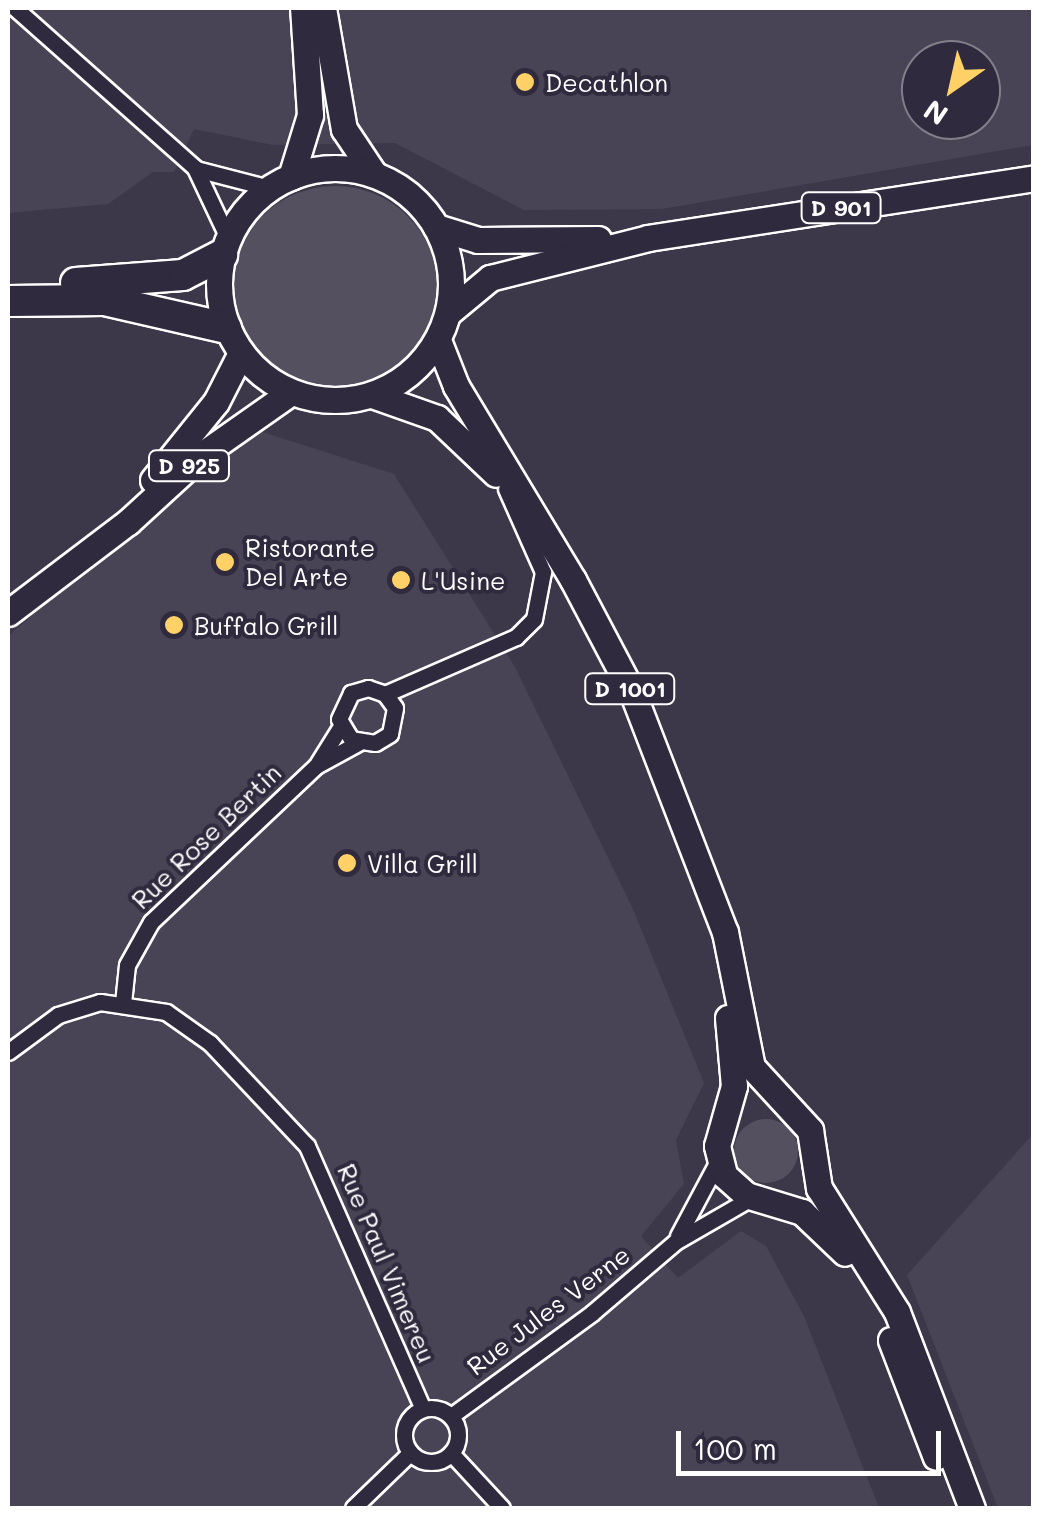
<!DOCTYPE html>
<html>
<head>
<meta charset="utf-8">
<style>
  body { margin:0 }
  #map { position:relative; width:1041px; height:1516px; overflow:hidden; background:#3c3749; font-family:Mali,sans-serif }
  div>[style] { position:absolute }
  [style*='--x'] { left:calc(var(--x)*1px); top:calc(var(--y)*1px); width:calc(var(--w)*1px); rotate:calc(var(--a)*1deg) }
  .built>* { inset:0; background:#494455 }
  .green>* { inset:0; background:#555060 }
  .round { border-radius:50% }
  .roads { filter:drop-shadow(2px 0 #fff) drop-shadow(-2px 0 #fff) drop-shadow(0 2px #fff) drop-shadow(0 -2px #fff) }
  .minor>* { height:15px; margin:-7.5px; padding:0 7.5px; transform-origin:7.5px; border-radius:7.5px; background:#2f2a3d }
  .minor>.ring { margin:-7.5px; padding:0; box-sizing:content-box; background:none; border:15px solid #2f2a3d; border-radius:50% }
  .primary>* { height:25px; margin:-12.5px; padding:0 12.5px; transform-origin:12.5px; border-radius:12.5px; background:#2f2a3d }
  .primary>.ring { margin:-12.5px; padding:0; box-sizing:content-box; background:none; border:25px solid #2f2a3d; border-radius:50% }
  .motorway>* { height:30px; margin:-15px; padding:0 15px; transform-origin:15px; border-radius:15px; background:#2f2a3d }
  .dots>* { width:28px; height:28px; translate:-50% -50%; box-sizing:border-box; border:5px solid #2f2a3d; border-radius:50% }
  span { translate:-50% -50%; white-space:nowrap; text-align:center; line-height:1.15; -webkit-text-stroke:8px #2f2a3d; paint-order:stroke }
  .shield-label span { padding:2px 8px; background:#2f2a3d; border:2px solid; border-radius:8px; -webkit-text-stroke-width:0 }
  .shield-label { font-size:22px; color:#fff; font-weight:700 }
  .poi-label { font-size:25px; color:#fff }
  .left { translate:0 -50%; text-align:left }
  .street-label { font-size:25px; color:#fff }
  .frame { position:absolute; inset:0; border:10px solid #fff; pointer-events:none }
  .north { position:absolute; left:901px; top:40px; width:100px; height:100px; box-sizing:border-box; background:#2f2a3d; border:2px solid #827f8b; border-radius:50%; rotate:214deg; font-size:28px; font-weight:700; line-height:40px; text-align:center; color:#fff }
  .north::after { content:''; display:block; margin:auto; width:35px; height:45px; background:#ffd166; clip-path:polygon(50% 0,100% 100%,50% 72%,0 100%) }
  .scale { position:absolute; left:676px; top:1431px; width:265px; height:45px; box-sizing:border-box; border:5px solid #fff; border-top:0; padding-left:12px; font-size:30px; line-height:35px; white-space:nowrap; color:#fff; -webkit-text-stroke:8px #2f2a3d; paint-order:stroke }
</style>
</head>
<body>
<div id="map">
  <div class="built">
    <i style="clip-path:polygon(evenodd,8px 8px,1033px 8px,1033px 145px,662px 209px,524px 210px,395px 143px,273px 145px,194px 129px,174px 172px,153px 172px,108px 204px,8px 213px,8px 8px,921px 60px,981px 60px,981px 120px,921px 120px,921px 60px)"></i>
    <i style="clip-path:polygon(253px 429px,394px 474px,515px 667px,633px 909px,704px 1083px,676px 1140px,684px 1184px,641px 1236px,678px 1278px,741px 1231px,766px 1246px,804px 1316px,879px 1508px,8px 1508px,8px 636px)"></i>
    <i style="clip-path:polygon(1033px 1134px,1033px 1508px,998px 1508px,907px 1275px)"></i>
  </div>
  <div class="green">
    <i class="round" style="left:232px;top:186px;width:206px;height:206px"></i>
    <i class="round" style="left:734px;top:1119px;width:64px;height:64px"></i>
  </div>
  <div class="roads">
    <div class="minor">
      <i style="--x:15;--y:8;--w:241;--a:41.6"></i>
      <i style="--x:195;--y:168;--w:77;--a:64.8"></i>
      <i style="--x:196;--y:169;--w:76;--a:14.4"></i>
      <i style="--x:385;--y:694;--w:17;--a:54"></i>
      <i style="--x:395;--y:708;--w:26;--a:101"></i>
      <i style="--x:390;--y:734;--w:17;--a:149"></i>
      <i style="--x:375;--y:743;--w:24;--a:-171"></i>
      <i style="--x:351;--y:739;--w:23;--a:-121"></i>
      <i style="--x:339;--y:719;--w:29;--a:-65"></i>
      <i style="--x:351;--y:693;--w:18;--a:-16"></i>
      <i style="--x:368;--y:688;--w:18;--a:19"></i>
      <i style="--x:385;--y:694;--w:143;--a:-23.5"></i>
      <i style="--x:516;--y:637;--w:25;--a:-45"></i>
      <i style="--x:534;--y:619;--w:48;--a:-79.2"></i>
      <i style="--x:543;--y:572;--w:91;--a:-114"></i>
      <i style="--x:318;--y:763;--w:44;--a:-58.1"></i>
      <i style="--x:123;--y:1003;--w:38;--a:-84"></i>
      <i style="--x:127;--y:965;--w:49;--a:-60.8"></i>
      <i style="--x:151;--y:922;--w:227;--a:-43.4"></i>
      <i style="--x:316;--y:766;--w:48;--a:-28.7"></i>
      <i style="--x:8;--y:1052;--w:62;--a:-36.5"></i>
      <i style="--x:58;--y:1015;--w:44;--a:-17.2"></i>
      <i style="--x:100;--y:1002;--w:67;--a:8.6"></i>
      <i style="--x:166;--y:1012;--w:54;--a:35.2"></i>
      <i style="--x:210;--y:1043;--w:141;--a:46.7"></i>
      <i style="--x:307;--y:1146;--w:287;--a:66.2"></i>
      <i style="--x:678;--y:1236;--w:85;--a:-61.9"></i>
      <i class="ring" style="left:404px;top:1408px;width:39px;height:39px"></i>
      <i style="--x:451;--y:1416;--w:175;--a:-36.1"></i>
      <i style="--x:592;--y:1313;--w:109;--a:-40.5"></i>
      <i style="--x:675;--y:1242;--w:90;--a:-30"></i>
      <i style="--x:451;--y:1453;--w:75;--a:47.2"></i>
      <i style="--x:353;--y:1508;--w:79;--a:-44"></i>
    </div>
    <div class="primary">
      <i style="--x:323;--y:8;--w:123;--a:80.2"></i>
      <i style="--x:344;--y:129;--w:54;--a:56.3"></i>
      <i class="ring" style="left:219px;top:168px;width:207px;height:207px"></i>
      <i style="--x:291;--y:177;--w:65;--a:-73"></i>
      <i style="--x:310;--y:115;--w:107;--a:-93.7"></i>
      <i style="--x:436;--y:227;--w:44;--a:17.2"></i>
      <i style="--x:478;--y:240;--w:120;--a:-0.5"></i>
      <i style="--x:448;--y:313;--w:55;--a:-39.8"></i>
      <i style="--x:490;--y:278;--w:163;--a:-14.2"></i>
      <i style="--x:648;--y:238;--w:391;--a:-8.8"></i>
      <i style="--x:438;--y:340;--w:49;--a:68.6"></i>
      <i style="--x:456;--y:386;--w:227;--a:58.9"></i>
      <i style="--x:573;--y:580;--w:129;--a:62.2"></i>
      <i style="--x:633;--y:694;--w:255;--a:68.9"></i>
      <i style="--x:725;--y:932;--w:138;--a:78.7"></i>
      <i style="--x:752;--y:1067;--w:86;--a:47.4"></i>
      <i style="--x:810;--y:1130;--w:59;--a:81.2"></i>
      <i style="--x:819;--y:1188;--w:146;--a:57.8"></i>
      <i style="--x:897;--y:1312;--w:210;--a:69.1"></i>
      <i style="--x:372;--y:395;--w:69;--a:19.5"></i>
      <i style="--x:437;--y:418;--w:81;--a:43.5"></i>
      <i style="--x:153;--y:480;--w:100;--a:-51.1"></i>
      <i style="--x:216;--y:402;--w:55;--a:-63"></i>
      <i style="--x:8;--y:613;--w:151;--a:-37.2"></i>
      <i style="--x:128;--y:522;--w:98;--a:-42.5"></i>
      <i style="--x:200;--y:456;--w:111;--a:-35.1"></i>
      <i style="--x:728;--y:1018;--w:68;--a:85"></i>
      <i style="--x:734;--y:1086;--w:62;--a:105.8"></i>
      <i style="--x:717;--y:1146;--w:30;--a:76"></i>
      <i style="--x:724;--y:1175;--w:30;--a:42"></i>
      <i style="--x:746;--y:1195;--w:59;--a:16.9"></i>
      <i style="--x:802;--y:1212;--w:59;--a:43.6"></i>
      <i style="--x:891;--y:1340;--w:125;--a:69"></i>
    </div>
    <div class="motorway">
      <i style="--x:76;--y:283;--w:107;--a:-4.3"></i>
      <i style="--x:183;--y:275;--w:44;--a:-27.1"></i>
      <i style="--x:8;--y:301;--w:96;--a:-0.6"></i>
      <i style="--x:104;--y:300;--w:125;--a:12.9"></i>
    </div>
  </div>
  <div class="dots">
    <i style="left:525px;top:82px;background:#ffd166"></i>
    <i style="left:225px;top:562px;background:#ffd166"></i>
    <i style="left:401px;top:580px;background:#ffd166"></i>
    <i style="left:174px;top:625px;background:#ffd166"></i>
    <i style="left:347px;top:863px;background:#ffd166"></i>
  </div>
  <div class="shield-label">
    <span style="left:841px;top:208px">D 901</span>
    <span style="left:189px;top:466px">D 925</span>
    <span style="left:630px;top:689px">D 1001</span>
  </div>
  <div class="poi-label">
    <span class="left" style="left:545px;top:82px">Decathlon</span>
    <span class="left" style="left:245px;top:562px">Ristorante<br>Del Arte</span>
    <span class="left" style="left:421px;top:580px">L'Usine</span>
    <span class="left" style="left:194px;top:625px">Buffalo Grill</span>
    <span class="left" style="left:367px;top:863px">Villa Grill</span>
  </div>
  <div class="street-label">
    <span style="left:206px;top:836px;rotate:-44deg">Rue Rose Bertin</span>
    <span style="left:387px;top:1263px;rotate:67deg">Rue Paul Vimereu</span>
    <span style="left:548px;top:1310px;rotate:-37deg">Rue Jules Verne</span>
  </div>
  <div class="frame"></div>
  <div class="north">N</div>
  <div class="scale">100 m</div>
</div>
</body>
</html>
